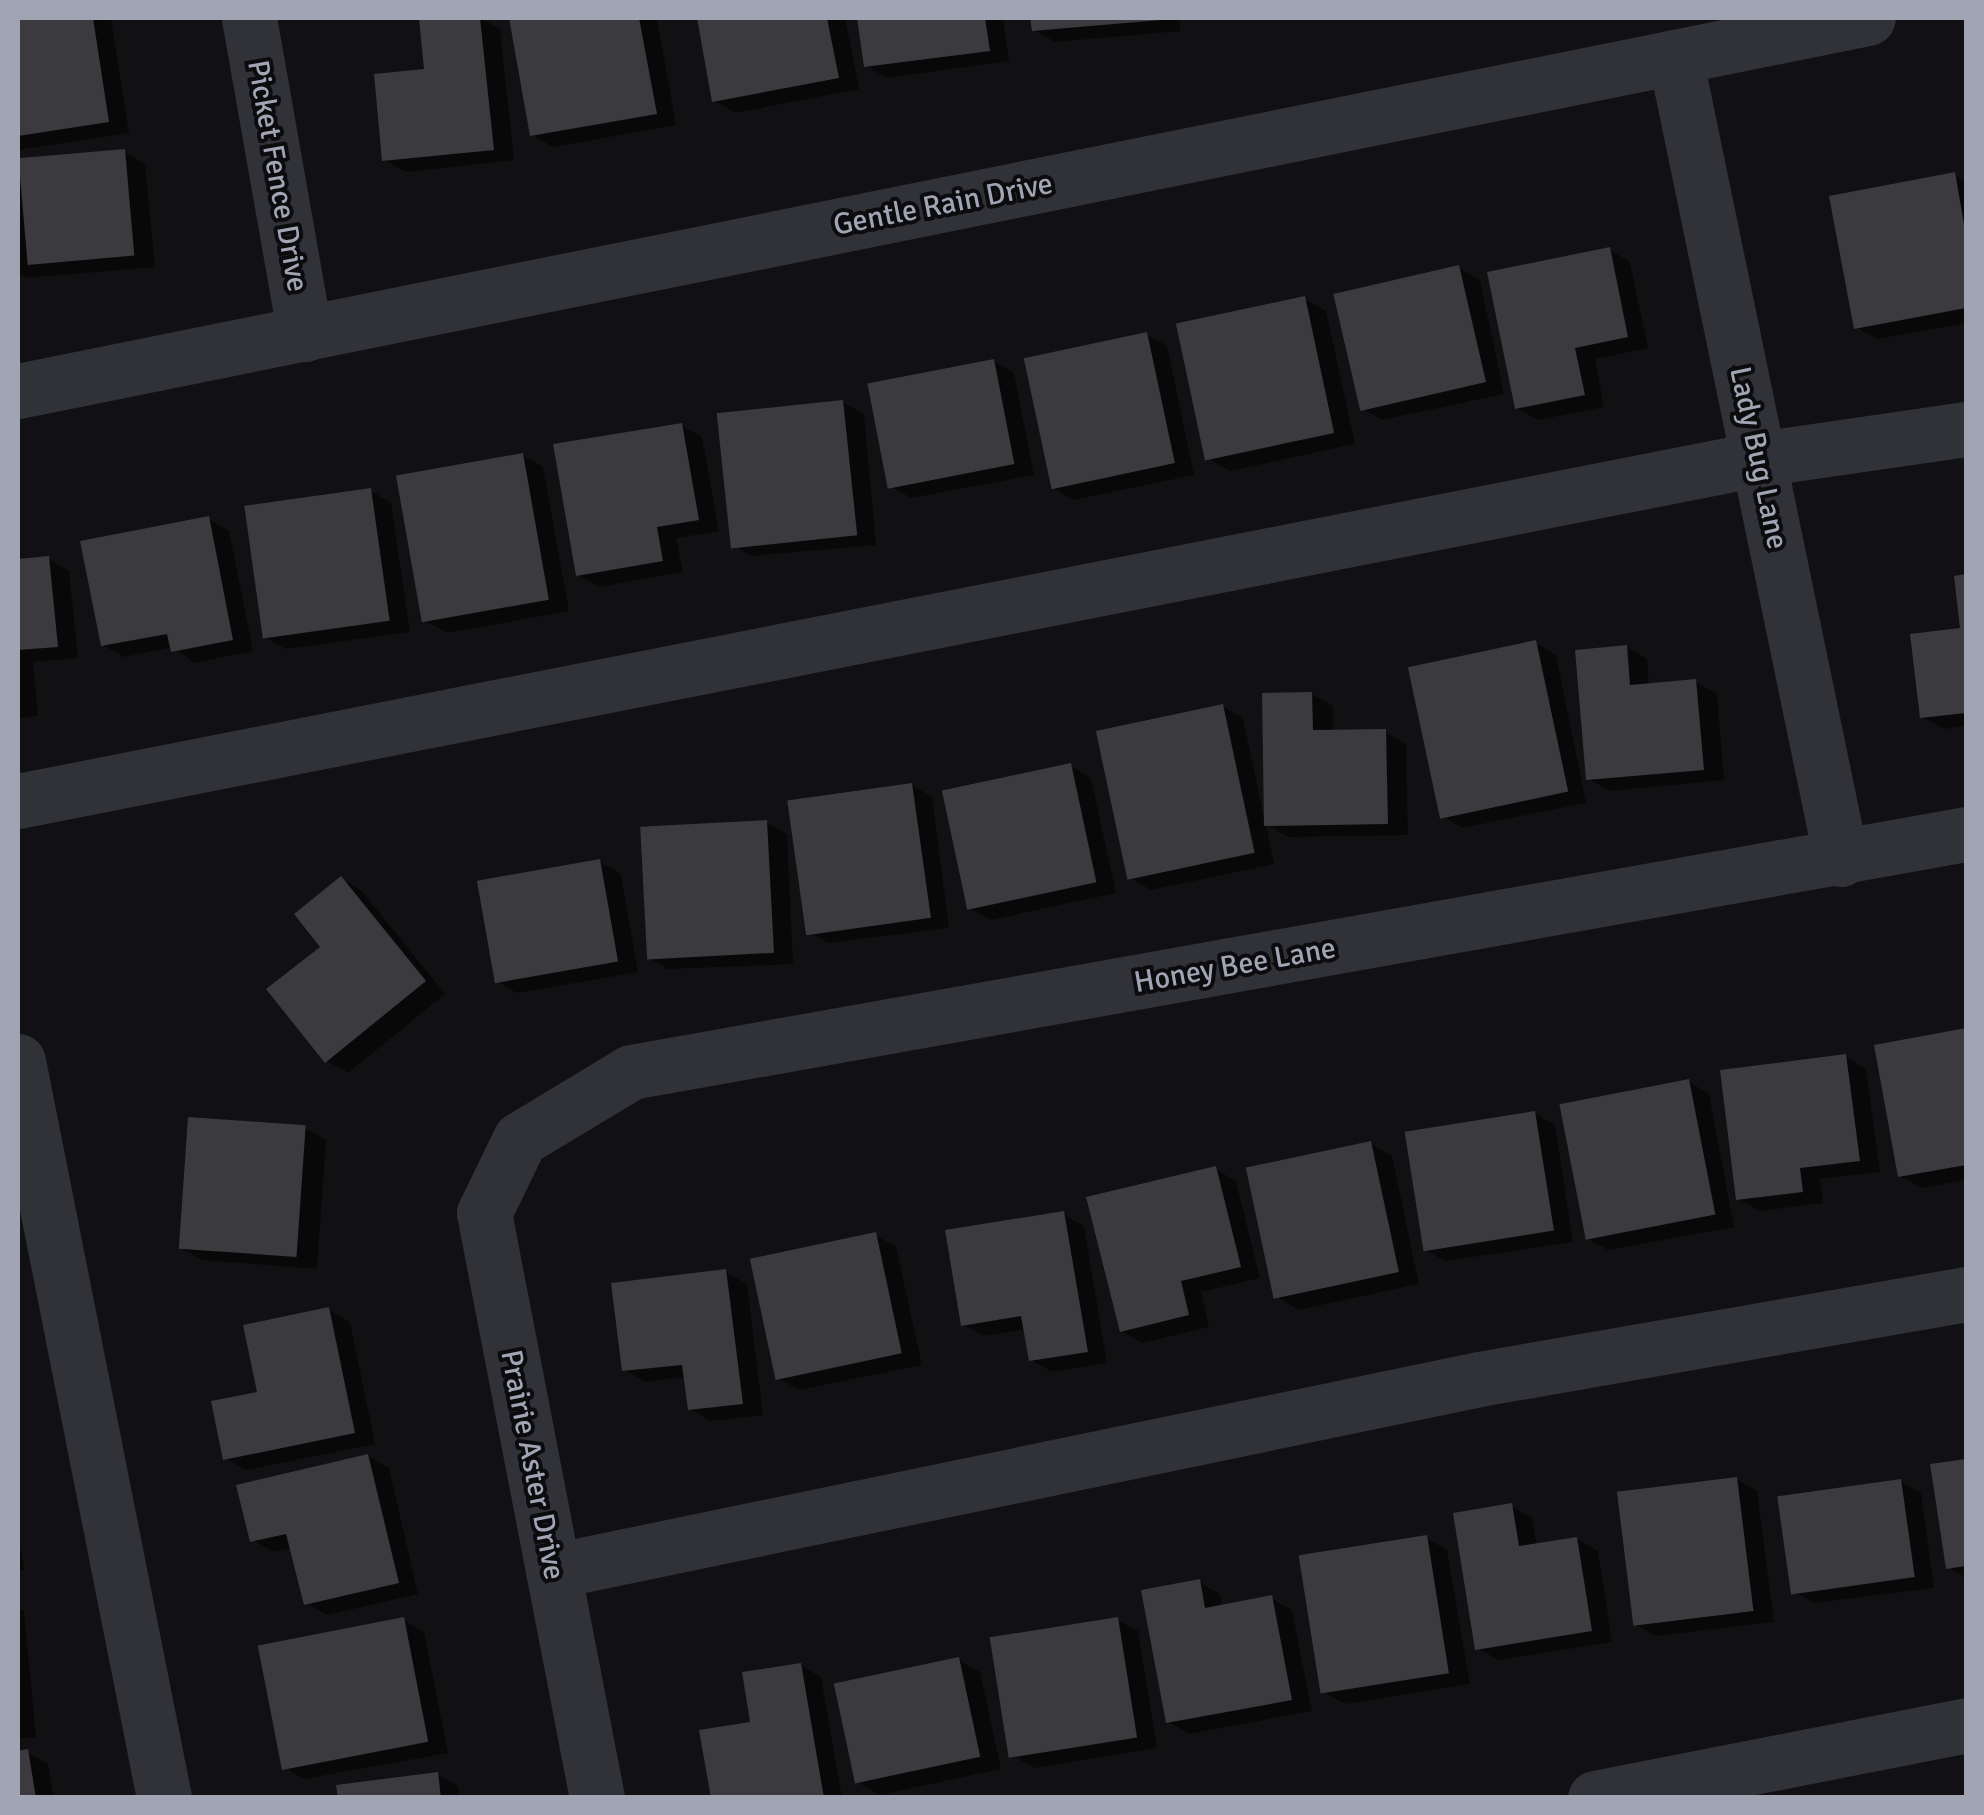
<!DOCTYPE html>
<html>
<head>
<meta charset="utf-8">
<style>
  body { margin:0 }
  #map { position:relative; width:1984px; height:1815px; overflow:hidden; background:#111012; font-family:Signika,sans-serif }
  div>[style] { position:absolute }
  [style*='--x'] { left:calc(var(--x)*1px); top:calc(var(--y)*1px); width:calc(var(--w)*1px); rotate:calc(var(--a)*1deg) }
  .shadow>* { inset:0; background:#0007 }
  .building>* { inset:0; background:#3a3a3f; transform-origin:0 0 }
  .minor>* { height:55px; margin:-27.5px; padding:0 27.5px; transform-origin:27.5px; border-radius:27.5px; background:#313237 }
  span { translate:-50% -50%; white-space:nowrap; text-align:center; line-height:1.15; -webkit-text-stroke:8px #0c0b0d; paint-order:stroke }
  .street-label { font-size:30px; color:#a1a5b3 }
  .frame { position:absolute; inset:0; border:20px solid #a1a5b3; pointer-events:none }
</style>
</head>
<body>
<div id="map">
  <div class="shadow">
    <i style="clip-path:polygon(18px 18px,111px 18px,129px 133px,18px 150px)"></i>
    <i style="clip-path:polygon(481px 18px,500px 29px,514px 160px,405px 172px,384px 160px,427px 72px,421px 22px)"></i>
    <i style="clip-path:polygon(511px 18px,657px 18px,676px 125px,553px 147px,532px 135px)"></i>
    <i style="clip-path:polygon(699px 18px,845px 18px,859px 89px,735px 113px,715px 101px)"></i>
    <i style="clip-path:polygon(859px 18px,1003px 18px,1009px 61px,887px 78px,866px 66px)"></i>
    <i style="clip-path:polygon(1033px 18px,1179px 18px,1180px 31px,1055px 42px,1034px 30px)"></i>
    <i style="clip-path:polygon(124px 152px,145px 164px,155px 267px,26px 278px,18px 273px,18px 161px)"></i>
    <i style="clip-path:polygon(1954px 175px,1966px 182px,1966px 323px,1877px 339px,1856px 327px)"></i>
    <i style="clip-path:polygon(1610px 250px,1630px 262px,1648px 348px,1595px 359px,1604px 407px,1538px 420px,1517px 408px)"></i>
    <i style="clip-path:polygon(1459px 268px,1480px 280px,1504px 394px,1382px 420px,1361px 408px)"></i>
    <i style="clip-path:polygon(1305px 299px,1326px 311px,1355px 444px,1230px 471px,1209px 459px)"></i>
    <i style="clip-path:polygon(1146px 334px,1167px 346px,1194px 475px,1073px 500px,1052px 488px)"></i>
    <i style="clip-path:polygon(994px 361px,1014px 373px,1034px 475px,911px 498px,890px 486px)"></i>
    <i style="clip-path:polygon(843px 402px,864px 414px,876px 545px,751px 556px,731px 544px)"></i>
    <i style="clip-path:polygon(681px 425px,702px 437px,719px 531px,676px 538px,683px 572px,599px 587px,578px 575px)"></i>
    <i style="clip-path:polygon(522px 455px,543px 467px,569px 611px,447px 633px,426px 621px)"></i>
    <i style="clip-path:polygon(371px 491px,391px 503px,410px 632px,286px 649px,265px 637px)"></i>
    <i style="clip-path:polygon(208px 519px,229px 531px,253px 651px,194px 663px,173px 647px,124px 657px,103px 645px)"></i>
    <i style="clip-path:polygon(48px 559px,69px 571px,78px 658px,33px 662px,38px 716px,18px 718px,18px 562px)"></i>
    <i style="clip-path:polygon(1966px 577px,1966px 726px,1944px 729px,1923px 717px,1963px 630px,1957px 578px)"></i>
    <i style="clip-path:polygon(1536px 643px,1556px 655px,1586px 803px,1462px 828px,1441px 815px)"></i>
    <i style="clip-path:polygon(1626px 647px,1647px 659px,1649px 686px,1696px 682px,1717px 694px,1724px 780px,1609px 791px,1589px 779px)"></i>
    <i style="clip-path:polygon(1312px 694px,1333px 706px,1333px 732px,1385px 732px,1406px 744px,1408px 835px,1288px 837px,1266px 824px,1274px 864px,1151px 890px,1130px 878px,1222px 706px,1243px 718px,1264px 817px)"></i>
    <i style="clip-path:polygon(1071px 766px,1091px 778px,1116px 893px,991px 920px,970px 908px)"></i>
    <i style="clip-path:polygon(912px 785px,932px 797px,949px 928px,828px 943px,807px 931px)"></i>
    <i style="clip-path:polygon(766px 822px,787px 834px,793px 964px,668px 969px,647px 957px)"></i>
    <i style="clip-path:polygon(600px 862px,621px 874px,638px 972px,517px 993px,496px 981px)"></i>
    <i style="clip-path:polygon(342px 879px,362px 891px,445px 994px,348px 1073px,327px 1061px,323px 947px)"></i>
    <i style="clip-path:polygon(1966px 1031px,1966px 1180px,1921px 1188px,1900px 1176px,1876px 1047px)"></i>
    <i style="clip-path:polygon(1846px 1057px,1866px 1069px,1880px 1172px,1820px 1179px,1823px 1203px,1759px 1211px,1739px 1199px)"></i>
    <i style="clip-path:polygon(1689px 1082px,1709px 1094px,1734px 1227px,1608px 1250px,1587px 1238px)"></i>
    <i style="clip-path:polygon(1534px 1113px,1555px 1125px,1573px 1242px,1445px 1261px,1424px 1249px)"></i>
    <i style="clip-path:polygon(305px 1128px,326px 1140px,317px 1269px,202px 1260px,181px 1248px)"></i>
    <i style="clip-path:polygon(1371px 1144px,1392px 1156px,1419px 1284px,1298px 1310px,1278px 1297px)"></i>
    <i style="clip-path:polygon(1215px 1169px,1236px 1181px,1260px 1278px,1201px 1292px,1209px 1327px,1142px 1343px,1122px 1331px)"></i>
    <i style="clip-path:polygon(1063px 1214px,1084px 1226px,1107px 1363px,1052px 1372px,1031px 1360px,1026px 1329px,984px 1336px,963px 1324px)"></i>
    <i style="clip-path:polygon(875px 1235px,896px 1247px,922px 1365px,799px 1390px,778px 1378px)"></i>
    <i style="clip-path:polygon(726px 1272px,747px 1284px,763px 1415px,711px 1421px,690px 1409px,686px 1377px,645px 1382px,624px 1370px)"></i>
    <i style="clip-path:polygon(329px 1310px,350px 1322px,375px 1444px,246px 1470px,225px 1458px,260px 1394px)"></i>
    <i style="clip-path:polygon(368px 1456px,389px 1468px,418px 1594px,327px 1615px,306px 1603px,292px 1548px,273px 1552px,253px 1540px)"></i>
    <i style="clip-path:polygon(1966px 1461px,1966px 1578px,1949px 1567px,1933px 1466px)"></i>
    <i style="clip-path:polygon(1737px 1479px,1757px 1491px,1774px 1622px,1655px 1636px,1635px 1624px)"></i>
    <i style="clip-path:polygon(1900px 1481px,1921px 1493px,1934px 1588px,1814px 1603px,1793px 1591px)"></i>
    <i style="clip-path:polygon(1511px 1506px,1532px 1518px,1537px 1546px,1577px 1539px,1598px 1551px,1612px 1642px,1498px 1660px,1478px 1648px)"></i>
    <i style="clip-path:polygon(1426px 1538px,1447px 1550px,1470px 1684px,1345px 1704px,1324px 1692px)"></i>
    <i style="clip-path:polygon(18px 1540px,25px 1570px,18px 1571px)"></i>
    <i style="clip-path:polygon(1199px 1582px,1220px 1594px,1222px 1607px,1271px 1598px,1292px 1610px,1312px 1711px,1189px 1734px,1169px 1722px)"></i>
    <i style="clip-path:polygon(18px 1607px,24px 1611px,36px 1737px,18px 1739px)"></i>
    <i style="clip-path:polygon(1117px 1619px,1138px 1631px,1157px 1748px,1034px 1768px,1013px 1756px)"></i>
    <i style="clip-path:polygon(403px 1620px,424px 1632px,448px 1753px,304px 1779px,283px 1767px)"></i>
    <i style="clip-path:polygon(959px 1660px,980px 1672px,1001px 1769px,880px 1795px,859px 1783px)"></i>
    <i style="clip-path:polygon(800px 1665px,821px 1677px,842px 1798px,713px 1798px,753px 1724px)"></i>
    <i style="clip-path:polygon(27px 1752px,48px 1764px,54px 1798px,18px 1798px,18px 1753px)"></i>
    <i style="clip-path:polygon(437px 1774px,458px 1786px,459px 1798px,340px 1798px)"></i>
  </div>
  <div class="building">
    <i style="clip-path:polygon(18px 18px,93px 18px,109px 122px,18px 136px)"></i>
    <i style="clip-path:polygon(441px 18px,480px 18px,494px 150px,382px 161px,374px 74px,424px 69px,419px 19px)"></i>
    <i style="clip-path:polygon(509px 18px,639px 18px,657px 114px,530px 136px)"></i>
    <i style="clip-path:polygon(697px 18px,827px 18px,839px 78px,712px 102px)"></i>
    <i style="clip-path:polygon(857px 18px,985px 18px,990px 51px,864px 67px)"></i>
    <i style="clip-path:polygon(1030px 18px,1161px 18px,1161px 20px,1032px 31px)"></i>
    <i style="left:125px;top:149px;width:107px;height:107px;rotate:85deg"></i>
    <i style="clip-path:polygon(1955px 172px,1966px 236px,1966px 308px,1854px 329px,1829px 196px)"></i>
    <i style="clip-path:polygon(1610px 247px,1628px 337px,1575px 348px,1585px 395px,1515px 409px,1487px 272px)"></i>
    <i style="left:1459px;top:265px;width:120px;height:129px;rotate:77deg"></i>
    <i style="left:1305px;top:296px;width:140px;height:132px;rotate:78deg"></i>
    <i style="left:1147px;top:332px;width:134px;height:126px;rotate:78deg"></i>
    <i style="left:994px;top:359px;width:107px;height:129px;rotate:79deg"></i>
    <i style="left:843px;top:400px;width:136px;height:127px;rotate:84deg"></i>
    <i style="clip-path:polygon(682px 423px,699px 520px,657px 527px,663px 561px,576px 576px,553px 444px)"></i>
    <i style="left:523px;top:453px;width:149px;height:129px;rotate:80deg"></i>
    <i style="left:371px;top:488px;width:134px;height:128px;rotate:82deg"></i>
    <i style="clip-path:polygon(209px 516px,233px 640px,171px 652px,167px 634px,101px 646px,80px 541px)"></i>
    <i style="clip-path:polygon(49px 556px,58px 647px,18px 650px,18px 559px)"></i>
    <i style="clip-path:polygon(1966px 574px,1966px 713px,1920px 718px,1910px 634px,1960px 628px,1954px 576px)"></i>
    <i style="left:1536px;top:640px;width:155px;height:131px;rotate:78deg"></i>
    <i style="clip-path:polygon(1627px 645px,1630px 685px,1696px 679px,1704px 770px,1586px 780px,1575px 650px)"></i>
    <i style="clip-path:polygon(1312px 692px,1313px 730px,1386px 729px,1388px 824px,1264px 826px,1262px 693px)"></i>
    <i style="left:1223px;top:704px;width:152px;height:130px;rotate:78deg"></i>
    <i style="left:1071px;top:763px;width:122px;height:132px;rotate:78deg"></i>
    <i style="left:912px;top:783px;width:136px;height:126px;rotate:82deg"></i>
    <i style="left:767px;top:820px;width:133px;height:127px;rotate:87deg"></i>
    <i style="left:600px;top:859px;width:104px;height:125px;rotate:80deg"></i>
    <i style="clip-path:polygon(341px 876px,426px 981px,325px 1063px,266px 989px,320px 947px,294px 914px)"></i>
    <i style="clip-path:polygon(1966px 1028px,1966px 1165px,1898px 1177px,1874px 1045px)"></i>
    <i style="clip-path:polygon(1846px 1054px,1860px 1161px,1800px 1168px,1803px 1192px,1736px 1200px,1720px 1070px)"></i>
    <i style="left:1689px;top:1079px;width:138px;height:132px;rotate:79deg"></i>
    <i style="left:1535px;top:1111px;width:121px;height:132px;rotate:81deg"></i>
    <i style="left:188px;top:1117px;width:118px;height:132px;rotate:4deg"></i>
    <i style="left:1371px;top:1141px;width:134px;height:128px;rotate:78deg"></i>
    <i style="clip-path:polygon(1216px 1166px,1241px 1267px,1181px 1281px,1189px 1315px,1120px 1332px,1086px 1197px)"></i>
    <i style="clip-path:polygon(1064px 1211px,1088px 1352px,1029px 1361px,1021px 1316px,961px 1326px,945px 1230px)"></i>
    <i style="left:876px;top:1232px;width:124px;height:129px;rotate:78deg"></i>
    <i style="clip-path:polygon(726px 1269px,743px 1404px,688px 1410px,682px 1365px,622px 1371px,611px 1283px)"></i>
    <i style="clip-path:polygon(329px 1307px,355px 1433px,223px 1460px,211px 1401px,257px 1392px,243px 1325px)"></i>
    <i style="clip-path:polygon(368px 1454px,399px 1583px,304px 1605px,286px 1534px,250px 1542px,236px 1485px)"></i>
    <i style="clip-path:polygon(1966px 1459px,1966px 1566px,1946px 1569px,1930px 1464px)"></i>
    <i style="left:1737px;top:1477px;width:135px;height:121px;rotate:83deg"></i>
    <i style="left:1901px;top:1479px;width:99px;height:125px;rotate:82deg"></i>
    <i style="clip-path:polygon(1512px 1503px,1519px 1546px,1577px 1537px,1592px 1631px,1475px 1650px,1453px 1513px)"></i>
    <i style="left:1427px;top:1535px;width:140px;height:130px;rotate:81deg"></i>
    <i style="clip-path:polygon(1200px 1579px,1205px 1608px,1272px 1595px,1292px 1700px,1166px 1723px,1141px 1590px)"></i>
    <i style="left:404px;top:1617px;width:127px;height:149px;rotate:79deg"></i>
    <i style="left:1118px;top:1617px;width:122px;height:130px;rotate:81deg"></i>
    <i style="left:959px;top:1657px;width:102px;height:128px;rotate:78deg"></i>
    <i style="clip-path:polygon(801px 1663px,824px 1798px,711px 1798px,699px 1730px,750px 1722px,742px 1672px)"></i>
    <i style="clip-path:polygon(28px 1749px,36px 1798px,18px 1798px,18px 1751px)"></i>
    <i style="clip-path:polygon(438px 1772px,441px 1798px,338px 1798px,336px 1785px)"></i>
  </div>
  <div class="minor">
    <i style="--x:249;--y:18;--w:321;--a:80"></i>
    <i style="--x:1675;--y:57;--w:819;--a:78.31"></i>
    <i style="--x:18;--y:391;--w:1887;--a:-11.4"></i>
    <i style="--x:18;--y:801;--w:1773;--a:-11.12"></i>
    <i style="--x:1758;--y:459;--w:210;--a:-8.2"></i>
    <i style="--x:18;--y:1061;--w:751;--a:78.79"></i>
    <i style="--x:553;--y:1571;--w:946;--a:-11.71"></i>
    <i style="--x:1479;--y:1379;--w:494;--a:-9.9"></i>
    <i style="--x:597;--y:1798;--w:596;--a:-100.93"></i>
    <i style="--x:484;--y:1213;--w:82;--a:-64.1"></i>
    <i style="--x:520;--y:1139;--w:130;--a:-31.1"></i>
    <i style="--x:631;--y:1072;--w:1356;--a:-10.11"></i>
    <i style="--x:1595;--y:1798;--w:378;--a:-11.1"></i>
  </div>
  <div class="street-label">
    <span style="left:277px;top:176px;rotate:80deg">Picket Fence Drive</span>
    <span style="left:943px;top:205px;rotate:-11deg">Gentle Rain Drive</span>
    <span style="left:1758px;top:458px;rotate:78deg">Lady Bug Lane</span>
    <span style="left:1235px;top:966px;rotate:-10deg">Honey Bee Lane</span>
    <span style="left:532px;top:1465px;rotate:79deg">Prairie Aster Drive</span>
  </div>
  <div class="frame"></div>
</div>
</body>
</html>
